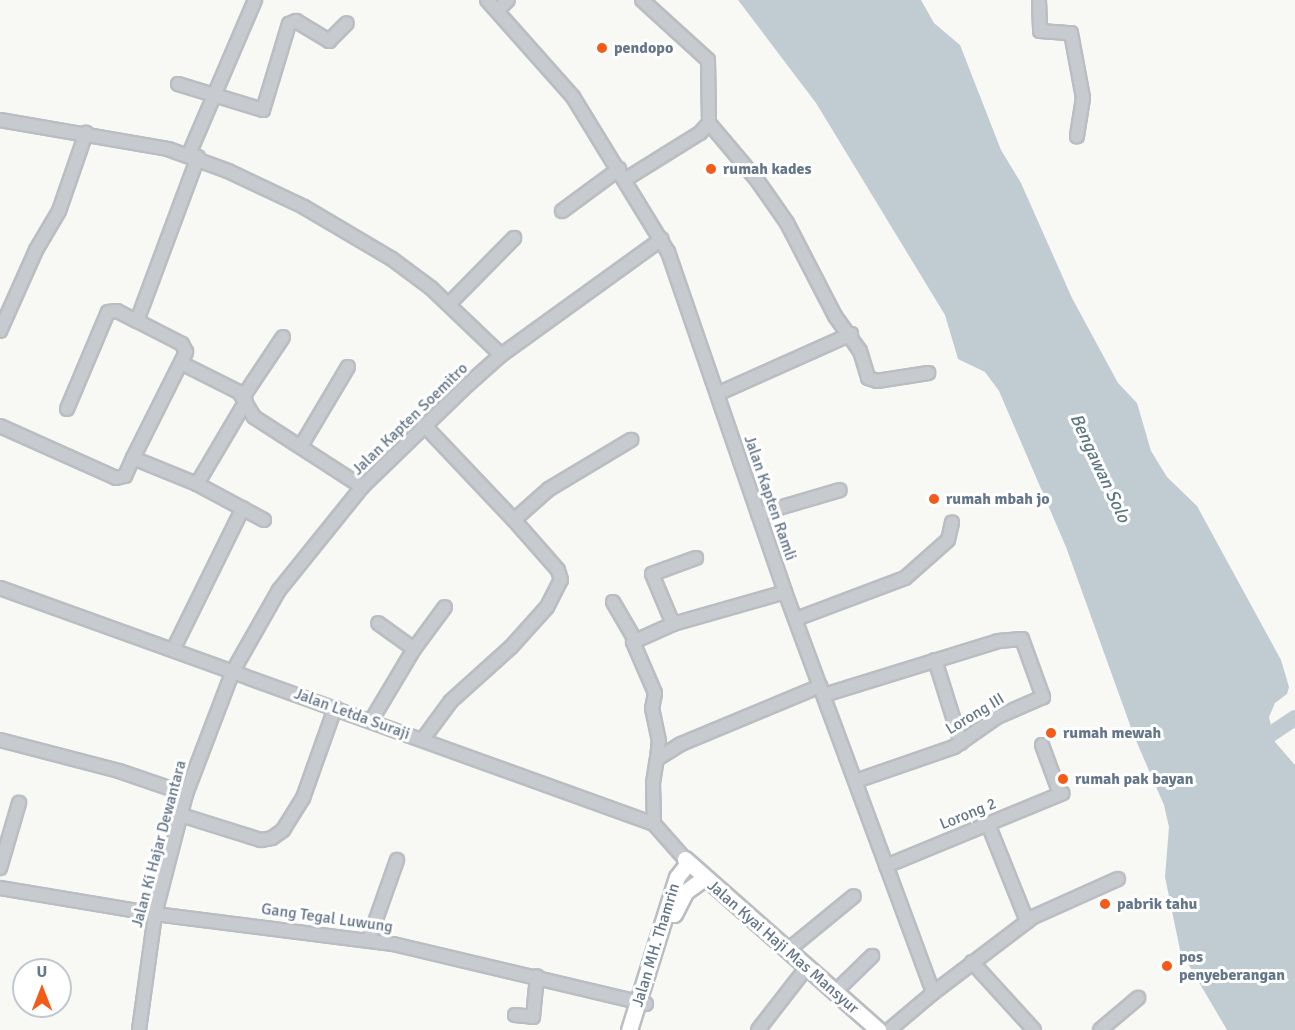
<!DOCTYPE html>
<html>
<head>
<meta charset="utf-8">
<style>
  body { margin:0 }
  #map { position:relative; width:1295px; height:1030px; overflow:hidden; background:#f8f8f4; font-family:Signika,sans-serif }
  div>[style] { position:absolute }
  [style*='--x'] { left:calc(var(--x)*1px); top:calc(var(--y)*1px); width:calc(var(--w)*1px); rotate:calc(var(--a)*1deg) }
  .water>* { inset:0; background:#c1ccd2 }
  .river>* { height:16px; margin:-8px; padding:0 8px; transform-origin:8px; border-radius:8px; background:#c1ccd2 }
  .roads { filter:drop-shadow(2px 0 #babec2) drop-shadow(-2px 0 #babec2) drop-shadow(0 2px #babec2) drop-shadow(0 -2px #babec2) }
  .minor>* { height:12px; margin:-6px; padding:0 6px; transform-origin:6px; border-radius:6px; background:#c7cbcf }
  .major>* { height:15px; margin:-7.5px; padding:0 7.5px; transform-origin:7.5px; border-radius:7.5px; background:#fff }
  .dots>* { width:16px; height:16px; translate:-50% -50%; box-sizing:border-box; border:3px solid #fff; border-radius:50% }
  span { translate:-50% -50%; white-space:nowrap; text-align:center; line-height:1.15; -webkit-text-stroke:6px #fff; paint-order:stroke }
  .poi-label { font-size:16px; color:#647689; font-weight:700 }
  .left { translate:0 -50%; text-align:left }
  .street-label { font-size:16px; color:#647689 }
  .water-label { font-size:18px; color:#5f7884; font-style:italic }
  .north { position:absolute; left:12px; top:958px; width:60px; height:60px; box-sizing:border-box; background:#fff; border:2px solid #c1c8d0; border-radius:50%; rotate:0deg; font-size:16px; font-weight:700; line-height:24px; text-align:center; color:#647689 }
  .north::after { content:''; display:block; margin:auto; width:21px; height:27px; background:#f45b18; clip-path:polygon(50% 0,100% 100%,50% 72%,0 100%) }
</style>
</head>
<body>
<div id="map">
  <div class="water">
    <i style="clip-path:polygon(738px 0,921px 0,934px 23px,960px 45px,1001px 150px,1021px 183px,1072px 298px,1118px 383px,1137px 403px,1151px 451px,1167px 477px,1197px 506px,1281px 660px,1289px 687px,1287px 694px,1275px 703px,1269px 717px,1275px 742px,1295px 765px,1295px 1030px,1227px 1030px,1180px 950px,1165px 877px,1169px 827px,1164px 805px,1134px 736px,1066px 547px,999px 391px,985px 372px,958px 359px,945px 315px,816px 103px)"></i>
  </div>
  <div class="river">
    <i style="--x:1256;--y:744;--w:47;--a:-33.7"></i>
  </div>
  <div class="roads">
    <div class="minor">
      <i style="--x:487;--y:0;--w:130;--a:48.4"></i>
      <i style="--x:573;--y:97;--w:182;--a:58.5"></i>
      <i style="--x:668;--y:252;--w:360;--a:71"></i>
      <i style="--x:785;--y:592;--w:427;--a:69.7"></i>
      <i style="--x:933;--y:993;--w:57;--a:139.9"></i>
      <i style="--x:1039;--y:0;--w:31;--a:88"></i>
      <i style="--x:1040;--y:31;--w:31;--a:4"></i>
      <i style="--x:1071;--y:33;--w:66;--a:79.5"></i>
      <i style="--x:1083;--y:98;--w:39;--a:99"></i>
      <i style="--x:498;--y:10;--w:14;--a:-45"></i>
      <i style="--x:178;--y:84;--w:89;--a:17"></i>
      <i style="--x:263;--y:110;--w:90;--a:-73.2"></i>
      <i style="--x:289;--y:24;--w:8;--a:-23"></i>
      <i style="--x:296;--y:21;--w:39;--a:31"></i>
      <i style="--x:329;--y:41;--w:25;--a:-45"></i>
      <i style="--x:0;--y:120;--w:170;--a:9.8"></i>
      <i style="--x:168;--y:149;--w:64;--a:20.1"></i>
      <i style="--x:228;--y:171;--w:84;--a:25.3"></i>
      <i style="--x:304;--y:207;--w:102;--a:30.6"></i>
      <i style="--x:392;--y:259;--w:49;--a:36.6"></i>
      <i style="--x:431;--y:288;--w:97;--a:43.7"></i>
      <i style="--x:709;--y:123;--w:75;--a:49.9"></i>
      <i style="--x:757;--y:180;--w:52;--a:55.1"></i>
      <i style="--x:787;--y:223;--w:105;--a:62.7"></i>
      <i style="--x:835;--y:316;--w:43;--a:54.5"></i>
      <i style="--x:860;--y:351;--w:28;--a:73"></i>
      <i style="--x:868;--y:378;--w:9;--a:18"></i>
      <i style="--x:877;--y:381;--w:52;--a:-8.9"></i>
      <i style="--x:189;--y:154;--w:168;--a:-66.8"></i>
      <i style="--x:626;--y:179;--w:87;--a:-31.9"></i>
      <i style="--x:700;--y:133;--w:13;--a:-48"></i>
      <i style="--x:709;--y:123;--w:63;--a:-90.9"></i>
      <i style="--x:708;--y:60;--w:89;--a:-137.7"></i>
      <i style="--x:562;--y:211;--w:71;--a:-36.4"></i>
      <i style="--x:449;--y:304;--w:93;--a:-45.4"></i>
      <i style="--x:0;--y:331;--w:89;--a:-66"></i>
      <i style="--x:36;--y:250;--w:45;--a:-59.5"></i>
      <i style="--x:59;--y:211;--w:83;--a:-70.9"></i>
      <i style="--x:181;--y:363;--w:65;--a:26.6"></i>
      <i style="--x:239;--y:392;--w:29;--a:59"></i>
      <i style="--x:254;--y:417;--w:129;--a:32.9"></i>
      <i style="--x:717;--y:394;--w:147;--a:-24.1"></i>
      <i style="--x:243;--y:397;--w:72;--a:-56.3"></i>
      <i style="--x:67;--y:409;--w:105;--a:-67.1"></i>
      <i style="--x:108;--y:312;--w:9;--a:-6"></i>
      <i style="--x:117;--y:311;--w:22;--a:27"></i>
      <i style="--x:0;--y:426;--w:127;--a:24.1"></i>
      <i style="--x:116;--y:478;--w:9;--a:-13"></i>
      <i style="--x:125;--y:476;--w:20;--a:-66"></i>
      <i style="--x:133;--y:458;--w:69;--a:22.1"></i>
      <i style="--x:197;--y:484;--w:76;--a:28.2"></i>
      <i style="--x:301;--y:446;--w:92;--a:-59.3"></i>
      <i style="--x:133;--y:458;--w:119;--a:-63.4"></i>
      <i style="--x:186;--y:352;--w:9;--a:-117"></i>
      <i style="--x:182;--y:344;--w:51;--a:-152.9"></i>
      <i style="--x:137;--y:321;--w:175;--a:-69.6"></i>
      <i style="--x:197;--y:484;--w:96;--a:-59.4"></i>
      <i style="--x:758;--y:514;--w:85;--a:-16.3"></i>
      <i style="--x:514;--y:520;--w:47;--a:-41.5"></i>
      <i style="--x:549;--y:489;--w:96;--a:-30.9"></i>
      <i style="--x:0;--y:588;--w:695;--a:19.84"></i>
      <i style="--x:654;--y:824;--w:47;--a:48.5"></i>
      <i style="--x:613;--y:602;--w:44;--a:59.9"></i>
      <i style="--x:796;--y:619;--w:116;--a:-20.6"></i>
      <i style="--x:905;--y:578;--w:57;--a:-41.5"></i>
      <i style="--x:948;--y:540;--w:18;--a:-77"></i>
      <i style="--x:673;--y:624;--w:54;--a:-112.8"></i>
      <i style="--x:652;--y:574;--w:47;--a:-20"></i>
      <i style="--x:414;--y:649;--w:52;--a:-53.6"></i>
      <i style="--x:173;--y:650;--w:158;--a:-63.8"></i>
      <i style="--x:935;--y:660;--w:87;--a:72.6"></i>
      <i style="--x:824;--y:695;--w:182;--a:-17.2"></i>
      <i style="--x:998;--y:641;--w:24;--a:-5"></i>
      <i style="--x:1022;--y:639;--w:62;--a:70.1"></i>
      <i style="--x:1043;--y:697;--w:50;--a:156.5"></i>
      <i style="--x:997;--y:717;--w:52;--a:145.1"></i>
      <i style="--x:954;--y:747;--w:104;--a:160.9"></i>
      <i style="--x:371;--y:721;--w:84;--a:-59.2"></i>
      <i style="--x:414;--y:649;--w:44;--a:-144.2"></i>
      <i style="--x:423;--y:739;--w:47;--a:-53.6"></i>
      <i style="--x:451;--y:701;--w:81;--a:-42"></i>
      <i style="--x:511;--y:647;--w:54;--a:-48"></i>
      <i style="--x:547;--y:607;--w:30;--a:-63"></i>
      <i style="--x:561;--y:580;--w:10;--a:-107"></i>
      <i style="--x:558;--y:570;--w:67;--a:-131.3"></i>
      <i style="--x:514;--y:520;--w:131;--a:-133.5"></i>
      <i style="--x:0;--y:740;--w:123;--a:14.6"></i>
      <i style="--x:119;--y:771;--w:71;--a:18.9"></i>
      <i style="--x:1042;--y:745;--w:52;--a:69.8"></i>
      <i style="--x:657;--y:759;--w:18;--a:-84"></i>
      <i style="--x:659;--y:741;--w:33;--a:-102"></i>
      <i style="--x:652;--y:709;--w:16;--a:-79"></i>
      <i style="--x:655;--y:693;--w:56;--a:-113.3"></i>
      <i style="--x:633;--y:642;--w:44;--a:-24.2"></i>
      <i style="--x:673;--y:624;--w:116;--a:-15.9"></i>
      <i style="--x:181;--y:815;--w:84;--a:17.4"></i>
      <i style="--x:261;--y:840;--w:11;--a:-10"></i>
      <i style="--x:272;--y:838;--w:14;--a:-36"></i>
      <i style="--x:283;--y:830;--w:38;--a:-58"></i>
      <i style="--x:303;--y:798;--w:96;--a:-70.4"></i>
      <i style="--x:654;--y:824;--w:41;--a:-91.4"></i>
      <i style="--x:653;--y:783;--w:24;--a:-81"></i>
      <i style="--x:657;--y:759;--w:28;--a:-32"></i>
      <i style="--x:681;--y:744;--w:151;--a:-22.6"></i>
      <i style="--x:988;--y:824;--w:105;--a:68.1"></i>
      <i style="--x:886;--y:866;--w:191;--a:-22.4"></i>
      <i style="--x:0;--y:868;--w:68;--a:-73.7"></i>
      <i style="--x:0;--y:888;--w:157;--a:9.5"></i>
      <i style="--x:155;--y:914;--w:240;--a:7.2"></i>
      <i style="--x:393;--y:944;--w:260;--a:13.3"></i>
      <i style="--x:369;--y:939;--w:84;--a:-70.5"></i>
      <i style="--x:788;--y:950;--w:85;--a:-39.3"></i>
      <i style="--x:972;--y:962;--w:92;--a:47.6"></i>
      <i style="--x:835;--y:992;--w:52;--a:-44.2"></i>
      <i style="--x:933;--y:993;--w:126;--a:-37.2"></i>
      <i style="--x:1033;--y:917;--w:93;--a:-24.1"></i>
      <i style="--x:515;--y:1015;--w:18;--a:6"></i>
      <i style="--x:533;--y:1017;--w:41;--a:-84.4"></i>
      <i style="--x:139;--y:1030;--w:117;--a:-82.1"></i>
      <i style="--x:155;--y:914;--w:124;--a:-75.5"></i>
      <i style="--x:186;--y:794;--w:132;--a:-69.1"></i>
      <i style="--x:233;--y:671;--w:93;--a:-60.4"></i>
      <i style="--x:279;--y:590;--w:132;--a:-51.1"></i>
      <i style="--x:362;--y:487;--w:141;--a:-44.1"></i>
      <i style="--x:463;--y:389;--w:51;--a:-41.8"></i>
      <i style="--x:501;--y:355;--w:198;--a:-35.8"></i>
      <i style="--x:758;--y:1030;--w:80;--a:-52.1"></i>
      <i style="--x:1100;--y:1030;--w:50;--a:-40.1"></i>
    </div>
    <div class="major">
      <i style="--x:685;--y:859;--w:258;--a:41.5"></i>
      <i style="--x:674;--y:914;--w:25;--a:-63"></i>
      <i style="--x:685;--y:892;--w:24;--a:-36"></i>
      <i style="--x:629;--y:1030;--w:160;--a:-72.6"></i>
      <i style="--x:677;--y:877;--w:18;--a:-52"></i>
    </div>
  </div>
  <div class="dots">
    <i style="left:602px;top:48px;background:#f45b18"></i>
    <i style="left:711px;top:169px;background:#f45b18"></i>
    <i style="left:934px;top:499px;background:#f45b18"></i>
    <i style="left:1051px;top:733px;background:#f45b18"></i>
    <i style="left:1063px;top:779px;background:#f45b18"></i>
    <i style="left:1105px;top:904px;background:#f45b18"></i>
    <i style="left:1167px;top:966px;background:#f45b18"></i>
  </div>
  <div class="poi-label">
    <span class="left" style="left:614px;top:48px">pendopo</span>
    <span class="left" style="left:723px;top:169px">rumah kades</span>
    <span class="left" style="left:946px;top:499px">rumah mbah jo</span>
    <span class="left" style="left:1063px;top:733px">rumah mewah</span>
    <span class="left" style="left:1075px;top:779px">rumah pak bayan</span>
    <span class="left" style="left:1117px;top:904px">pabrik tahu</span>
    <span class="left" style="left:1179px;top:966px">pos<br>penyeberangan</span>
  </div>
  <div class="street-label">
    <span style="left:410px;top:419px;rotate:-44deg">Jalan Kapten Soemitro</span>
    <span style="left:770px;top:498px;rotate:71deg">Jalan Kapten Ramli</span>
    <span style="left:352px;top:714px;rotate:20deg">Jalan Letda Suraji</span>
    <span style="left:975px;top:714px;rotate:-31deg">Lorong III</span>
    <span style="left:968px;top:814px;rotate:-22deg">Lorong 2</span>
    <span style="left:159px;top:844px;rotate:-75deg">Jalan Ki Hajar Dewantara</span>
    <span style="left:327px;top:918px;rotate:8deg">Gang Tegal Luwung</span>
    <span style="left:656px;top:945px;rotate:-73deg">Jalan MH. Thamrin</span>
    <span style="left:783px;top:947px;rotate:41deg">Jalan Kyai Haji Mas Mansyur</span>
  </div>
  <div class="water-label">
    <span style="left:1100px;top:468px;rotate:65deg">Bengawan Solo</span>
  </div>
  <div class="north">U</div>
</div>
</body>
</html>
